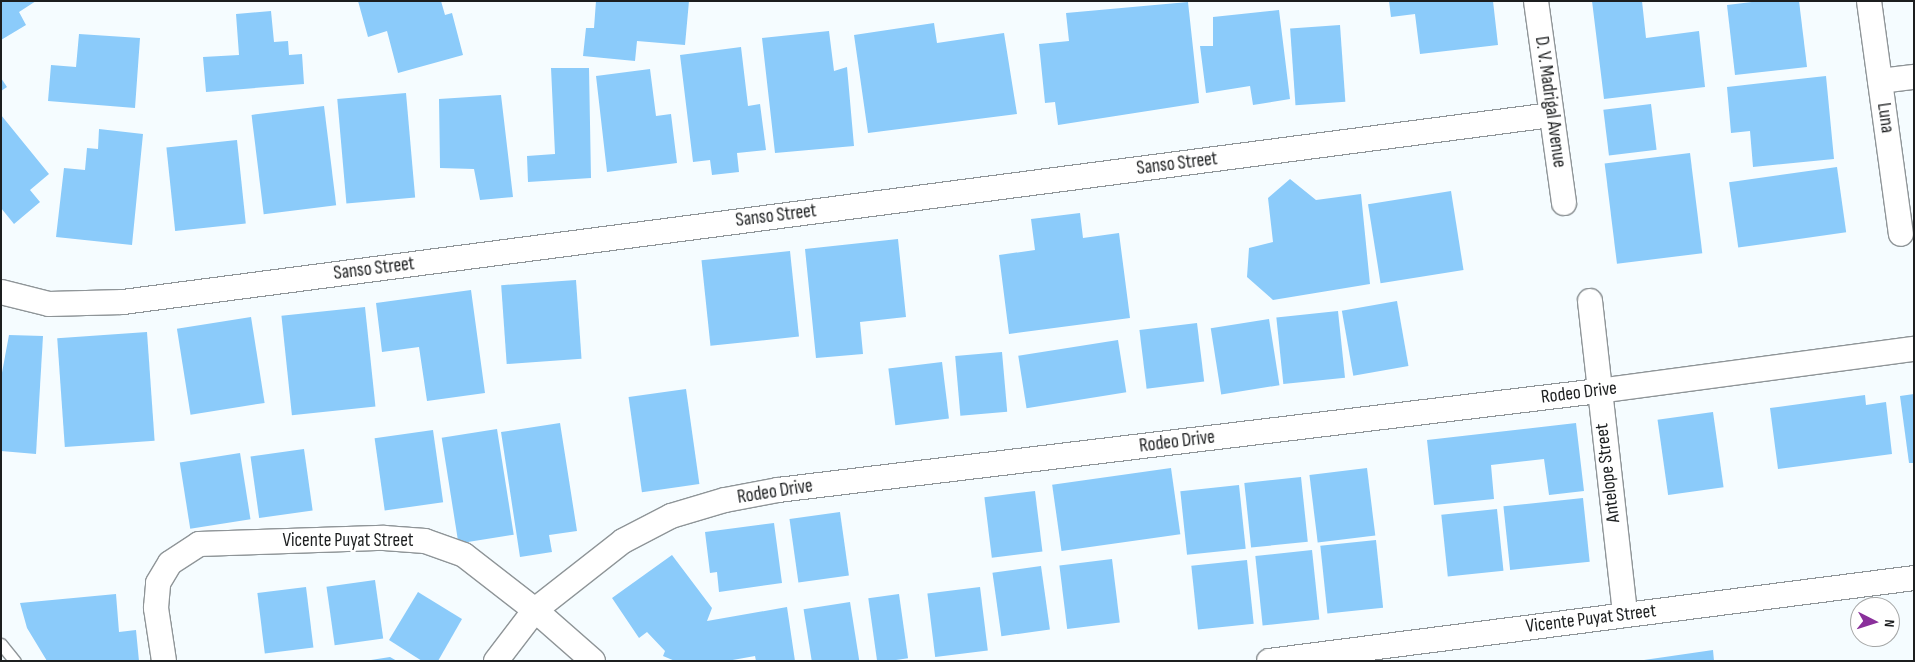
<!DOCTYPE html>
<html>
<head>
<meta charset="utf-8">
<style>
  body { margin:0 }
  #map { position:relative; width:1915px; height:662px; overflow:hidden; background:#f5fcff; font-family:"Sofia Sans Condensed",sans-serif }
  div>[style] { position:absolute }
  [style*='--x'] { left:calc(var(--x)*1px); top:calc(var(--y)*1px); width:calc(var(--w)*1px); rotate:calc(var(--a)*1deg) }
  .building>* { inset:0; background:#8bcbfa; transform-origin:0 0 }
  .roads { filter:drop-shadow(1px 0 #8f9598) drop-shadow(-1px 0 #8f9598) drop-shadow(0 1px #8f9598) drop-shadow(0 -1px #8f9598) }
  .service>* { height:11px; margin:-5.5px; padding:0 5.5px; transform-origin:5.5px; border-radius:5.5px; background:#fff }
  .minor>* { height:24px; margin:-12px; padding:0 12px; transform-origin:12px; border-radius:12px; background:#fff }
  span { translate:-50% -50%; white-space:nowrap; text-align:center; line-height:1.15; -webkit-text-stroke:5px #fff; paint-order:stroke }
  .street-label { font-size:19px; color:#1c1e1f }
  .frame { position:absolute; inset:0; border:2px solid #1c1e1f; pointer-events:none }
  .north { position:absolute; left:1850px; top:597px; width:50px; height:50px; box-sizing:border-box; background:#fff; border:1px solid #a4a5a5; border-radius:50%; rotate:95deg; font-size:14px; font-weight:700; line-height:20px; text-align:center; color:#1c1e1f }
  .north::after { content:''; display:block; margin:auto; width:18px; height:22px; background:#8a309b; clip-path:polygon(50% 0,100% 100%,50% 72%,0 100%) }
</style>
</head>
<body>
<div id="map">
  <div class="building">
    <i style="clip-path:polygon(1px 1px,36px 1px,19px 12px,26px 25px,1px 40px)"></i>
    <i style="clip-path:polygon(358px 1px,441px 1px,445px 15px,452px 13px,463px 55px,398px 73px,387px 31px,368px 37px)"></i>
    <i style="clip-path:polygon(596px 1px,689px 1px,685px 45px,637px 41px,635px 61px,583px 56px,586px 28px,594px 28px)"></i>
    <i style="clip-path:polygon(1389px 1px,1493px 1px,1498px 45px,1420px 54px,1415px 14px,1391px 17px)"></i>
    <i style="clip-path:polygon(1592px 1px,1642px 1px,1646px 38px,1699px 31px,1705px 87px,1604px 99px)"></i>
    <i style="clip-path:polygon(1760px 1px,1799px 1px,1807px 67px,1735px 75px,1727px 5px)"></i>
    <i style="clip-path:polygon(1188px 2px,1199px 103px,1058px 125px,1055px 102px,1045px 103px,1039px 44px,1069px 41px,1066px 13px)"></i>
    <i style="clip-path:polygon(1279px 10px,1290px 99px,1253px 105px,1250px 86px,1206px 93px,1200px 46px,1213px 46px,1213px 17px)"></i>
    <i style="clip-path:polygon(271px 11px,274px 42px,288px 41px,289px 55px,302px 54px,304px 84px,206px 92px,203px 57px,239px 55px,236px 14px)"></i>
    <i style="clip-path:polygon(934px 23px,937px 43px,1004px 33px,1017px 114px,868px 133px,854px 35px)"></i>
    <i style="left:1340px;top:25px;width:77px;height:50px;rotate:86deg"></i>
    <i style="clip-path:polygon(829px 31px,834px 71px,847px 67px,854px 146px,775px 153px,762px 38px)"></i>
    <i style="clip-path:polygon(79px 34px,140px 38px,135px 108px,48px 101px,51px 65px,76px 67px)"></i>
    <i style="clip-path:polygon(741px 47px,748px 106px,760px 104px,766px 150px,737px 153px,739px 172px,712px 175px,710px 160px,693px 162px,680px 55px)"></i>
    <i style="clip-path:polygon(551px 68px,589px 68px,591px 178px,528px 182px,527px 156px,555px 154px)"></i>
    <i style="clip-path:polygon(650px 69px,656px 116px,671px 114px,677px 163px,607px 172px,596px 76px)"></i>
    <i style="clip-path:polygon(1826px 76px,1834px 159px,1753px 167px,1750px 131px,1731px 133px,1727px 87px)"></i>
    <i style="clip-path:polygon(1px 78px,7px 87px,1px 91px)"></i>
    <i style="left:406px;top:93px;width:105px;height:69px;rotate:85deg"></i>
    <i style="clip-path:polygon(501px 95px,513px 197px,480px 200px,474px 169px,440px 168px,439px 99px)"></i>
    <i style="left:1651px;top:104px;width:46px;height:48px;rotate:83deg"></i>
    <i style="left:324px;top:106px;width:100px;height:73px;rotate:83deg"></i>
    <i style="clip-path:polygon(1px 115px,49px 174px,30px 190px,40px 202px,14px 224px,1px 208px)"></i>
    <i style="clip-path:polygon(99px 129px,143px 134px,132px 245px,56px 237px,64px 168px,85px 170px,87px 148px,98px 149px)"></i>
    <i style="left:237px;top:140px;width:84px;height:71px;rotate:84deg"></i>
    <i style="left:1690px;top:153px;width:101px;height:86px;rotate:83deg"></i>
    <i style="left:1837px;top:167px;width:66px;height:109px;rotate:82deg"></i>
    <i style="clip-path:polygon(1290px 179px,1316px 200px,1361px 194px,1370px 284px,1273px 300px,1247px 277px,1249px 248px,1273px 242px,1268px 198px)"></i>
    <i style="left:1451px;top:191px;width:80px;height:84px;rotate:81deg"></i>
    <i style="clip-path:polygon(1080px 213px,1083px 238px,1119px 233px,1130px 318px,1009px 334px,999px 255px,1035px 250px,1031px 219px)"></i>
    <i style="clip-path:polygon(898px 239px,906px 317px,860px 322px,863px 354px,816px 358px,805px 249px)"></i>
    <i style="left:790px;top:251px;width:86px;height:89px;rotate:84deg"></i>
    <i style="left:576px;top:280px;width:79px;height:75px;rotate:86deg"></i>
    <i style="clip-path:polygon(471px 290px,485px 393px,427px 401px,419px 347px,382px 352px,376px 303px)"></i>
    <i style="left:1397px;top:301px;width:66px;height:56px;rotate:80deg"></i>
    <i style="left:365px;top:307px;width:100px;height:84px;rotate:84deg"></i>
    <i style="left:1338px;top:311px;width:67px;height:62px;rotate:84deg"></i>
    <i style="left:251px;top:317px;width:87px;height:75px;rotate:81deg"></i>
    <i style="left:1269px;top:319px;width:67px;height:59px;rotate:81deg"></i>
    <i style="left:1197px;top:323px;width:59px;height:58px;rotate:83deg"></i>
    <i style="left:147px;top:332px;width:109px;height:90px;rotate:86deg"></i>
    <i style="clip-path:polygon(9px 335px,43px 336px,36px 454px,1px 451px,1px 378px)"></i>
    <i style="left:1118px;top:340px;width:53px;height:101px;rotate:81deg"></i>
    <i style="left:1002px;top:352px;width:60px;height:47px;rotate:85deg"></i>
    <i style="left:942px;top:362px;width:57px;height:54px;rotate:83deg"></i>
    <i style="left:686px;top:389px;width:96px;height:58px;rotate:82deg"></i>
    <i style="clip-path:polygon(1914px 394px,1914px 463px,1909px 463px,1900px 396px)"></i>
    <i style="clip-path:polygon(1865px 395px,1866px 405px,1886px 402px,1892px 454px,1778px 469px,1770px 408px)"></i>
    <i style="left:1713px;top:412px;width:76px;height:56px;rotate:82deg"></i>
    <i style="clip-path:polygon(560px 423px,577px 531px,549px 535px,552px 552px,520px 557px,501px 432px)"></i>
    <i style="clip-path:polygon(1576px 423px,1584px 491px,1549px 495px,1544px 459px,1491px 465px,1494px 499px,1434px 505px,1427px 440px)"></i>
    <i style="left:497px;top:429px;width:107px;height:56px;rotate:81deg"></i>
    <i style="left:433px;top:430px;width:73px;height:59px;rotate:82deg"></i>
    <i style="left:304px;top:449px;width:62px;height:54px;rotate:82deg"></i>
    <i style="left:240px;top:453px;width:67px;height:61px;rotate:81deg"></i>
    <i style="left:1171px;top:468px;width:67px;height:120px;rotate:82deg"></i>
    <i style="left:1367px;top:468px;width:68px;height:58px;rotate:83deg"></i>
    <i style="left:1301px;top:477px;width:65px;height:57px;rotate:84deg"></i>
    <i style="left:1239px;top:485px;width:64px;height:59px;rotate:84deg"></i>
    <i style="left:1035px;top:491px;width:61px;height:51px;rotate:83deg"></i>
    <i style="left:1583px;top:498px;width:64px;height:80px;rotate:84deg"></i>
    <i style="left:1497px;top:509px;width:62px;height:56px;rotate:84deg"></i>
    <i style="left:840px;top:512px;width:64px;height:51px;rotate:82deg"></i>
    <i style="clip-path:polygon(774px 523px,782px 583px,719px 592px,717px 572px,710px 573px,705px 532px)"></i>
    <i style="left:1376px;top:540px;width:68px;height:56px;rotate:84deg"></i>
    <i style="left:1312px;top:550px;width:70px;height:57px;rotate:84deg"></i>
    <i style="clip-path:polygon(672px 555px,712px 608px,707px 621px,787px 607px,795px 661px,756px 661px,755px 656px,727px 661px,675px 661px,663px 656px,665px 651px,647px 632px,639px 638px,612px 598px)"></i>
    <i style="left:1112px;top:559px;width:64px;height:53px;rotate:83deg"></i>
    <i style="left:1247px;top:560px;width:64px;height:56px;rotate:84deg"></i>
    <i style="left:1041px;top:566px;width:64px;height:49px;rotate:82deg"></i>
    <i style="left:375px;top:580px;width:59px;height:49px;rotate:82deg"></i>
    <i style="left:306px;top:587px;width:61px;height:49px;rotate:83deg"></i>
    <i style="left:980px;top:587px;width:64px;height:53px;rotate:83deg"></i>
    <i style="clip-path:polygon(418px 592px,462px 619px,438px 661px,422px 661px,389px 640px)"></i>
    <i style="clip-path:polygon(116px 594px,119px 632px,136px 630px,139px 661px,47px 661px,27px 628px,20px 603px)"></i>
    <i style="left:899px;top:594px;width:65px;height:31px;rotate:82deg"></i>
    <i style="left:850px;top:602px;width:60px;height:47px;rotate:81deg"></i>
    <i style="clip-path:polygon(1713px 650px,1714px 661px,1644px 661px,1644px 660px)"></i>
    <i style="clip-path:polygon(390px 657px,397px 661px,371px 661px,371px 660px)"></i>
  </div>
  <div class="roads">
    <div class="service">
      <i style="--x:1;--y:644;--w:22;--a:51"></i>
    </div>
    <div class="minor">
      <i style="--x:1536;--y:1;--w:204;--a:82.1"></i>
      <i style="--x:1869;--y:1;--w:235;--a:82.2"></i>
      <i style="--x:1880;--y:81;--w:34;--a:-7"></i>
      <i style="--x:1;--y:292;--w:49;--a:14"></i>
      <i style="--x:49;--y:304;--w:74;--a:-1.5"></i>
      <i style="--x:123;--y:302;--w:1440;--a:-7.46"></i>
      <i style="--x:1590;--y:301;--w:316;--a:83.6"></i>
      <i style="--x:164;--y:661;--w:54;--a:-98.6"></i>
      <i style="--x:156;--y:608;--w:25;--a:-85"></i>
      <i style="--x:158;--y:583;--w:23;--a:-59"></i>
      <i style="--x:170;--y:563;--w:35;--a:-33"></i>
      <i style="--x:199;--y:544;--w:185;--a:-1.9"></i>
      <i style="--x:384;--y:538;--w:41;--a:4.2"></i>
      <i style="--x:425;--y:541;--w:41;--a:19.7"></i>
      <i style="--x:464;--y:555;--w:90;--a:37.8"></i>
      <i style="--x:535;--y:610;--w:77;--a:41.3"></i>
      <i style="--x:496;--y:661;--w:64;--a:-52.6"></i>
      <i style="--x:535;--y:610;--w:112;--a:-38.1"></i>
      <i style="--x:623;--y:541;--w:54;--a:-27.5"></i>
      <i style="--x:671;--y:516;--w:56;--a:-16.5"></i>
      <i style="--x:725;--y:500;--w:54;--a:-10.7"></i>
      <i style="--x:778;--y:490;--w:826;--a:-6.88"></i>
      <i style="--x:1598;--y:391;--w:319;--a:-7.6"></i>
      <i style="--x:1269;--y:661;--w:650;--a:-7.33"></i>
    </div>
  </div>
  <div class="street-label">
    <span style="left:1550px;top:102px;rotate:82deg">D. V. Madrigal Avenue</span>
    <span style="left:1885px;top:118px;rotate:82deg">Luna</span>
    <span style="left:1177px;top:164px;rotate:-7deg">Sanso Street</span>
    <span style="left:776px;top:216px;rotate:-7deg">Sanso Street</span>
    <span style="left:374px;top:269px;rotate:-7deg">Sanso Street</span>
    <span style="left:1579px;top:393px;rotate:-7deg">Rodeo Drive</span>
    <span style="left:1177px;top:442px;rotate:-7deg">Rodeo Drive</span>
    <span style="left:1608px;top:473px;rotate:-97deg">Antelope Street</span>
    <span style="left:775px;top:492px;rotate:-9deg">Rodeo Drive</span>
    <span style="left:348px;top:541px">Vicente Puyat Street</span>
    <span style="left:1591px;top:619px;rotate:-7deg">Vicente Puyat Street</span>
  </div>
  <div class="frame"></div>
  <div class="north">N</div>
</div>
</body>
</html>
